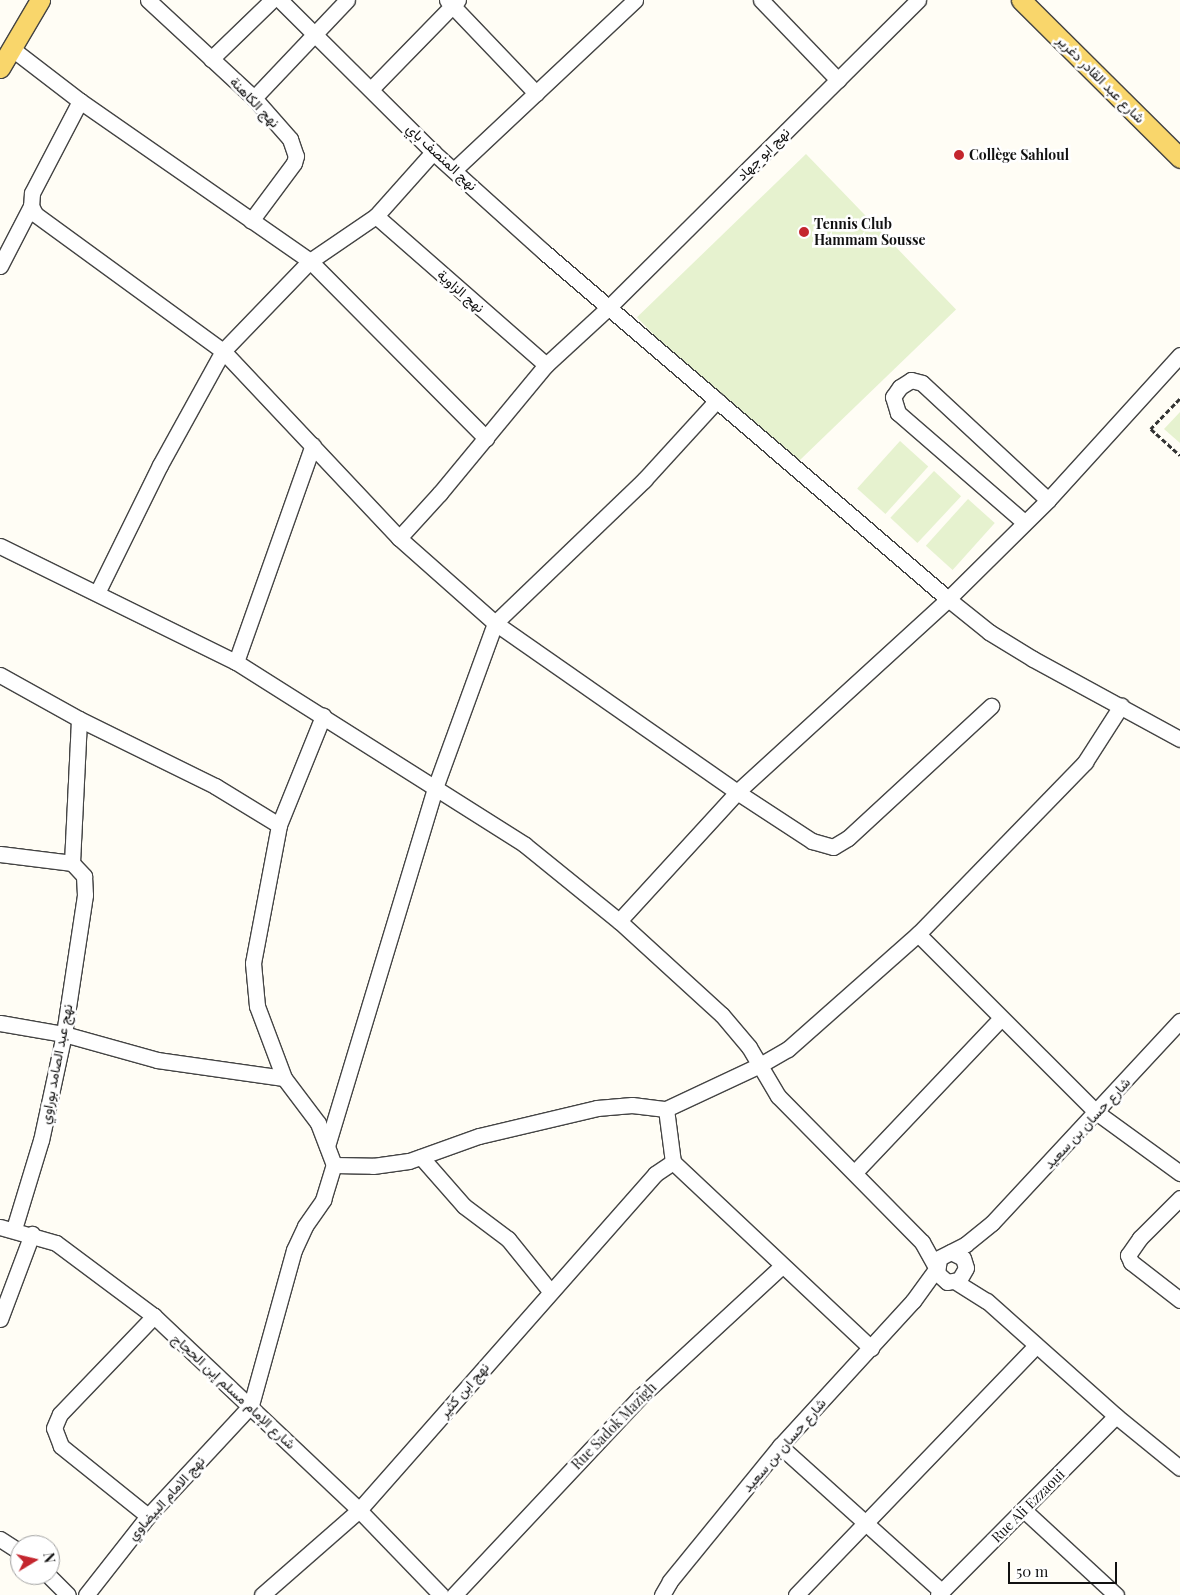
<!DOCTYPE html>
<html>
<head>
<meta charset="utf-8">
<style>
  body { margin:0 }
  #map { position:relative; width:1180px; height:1595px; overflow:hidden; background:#fffdf5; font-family:"Playfair Display",Vazirmatn,serif }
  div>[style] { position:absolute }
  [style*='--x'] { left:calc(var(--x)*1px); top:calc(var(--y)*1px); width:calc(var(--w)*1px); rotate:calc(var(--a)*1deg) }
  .pitch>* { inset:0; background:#e6f2cf; transform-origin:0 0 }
  .path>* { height:2.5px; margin-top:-1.25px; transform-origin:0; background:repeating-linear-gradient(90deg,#333 0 5px,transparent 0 7.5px) }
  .roads { filter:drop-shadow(1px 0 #444) drop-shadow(-1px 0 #444) drop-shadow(0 1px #444) drop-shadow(0 -1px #444) }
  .minor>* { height:15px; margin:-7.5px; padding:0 7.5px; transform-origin:7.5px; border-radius:7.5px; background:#fff }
  .major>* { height:19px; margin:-9.5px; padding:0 9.5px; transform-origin:9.5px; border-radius:9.5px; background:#f9d66b }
  .dots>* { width:14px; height:14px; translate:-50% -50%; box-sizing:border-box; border:2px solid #fff; border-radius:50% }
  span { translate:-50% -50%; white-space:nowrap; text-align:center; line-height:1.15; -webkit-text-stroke:5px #fff; paint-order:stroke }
  .street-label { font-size:14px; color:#111 }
  .poi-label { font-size:14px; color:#111; font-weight:700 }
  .left { translate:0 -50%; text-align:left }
  .north { position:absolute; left:10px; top:1535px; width:50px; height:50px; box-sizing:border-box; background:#fff; border:1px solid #a0a0a0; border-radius:50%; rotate:81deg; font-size:14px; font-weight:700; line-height:20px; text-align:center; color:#111 }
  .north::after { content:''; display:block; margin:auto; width:18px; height:22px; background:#c4262e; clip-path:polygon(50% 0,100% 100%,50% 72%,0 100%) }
  .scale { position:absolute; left:1008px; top:1562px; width:109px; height:22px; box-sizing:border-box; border:2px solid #111; border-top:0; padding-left:6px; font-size:15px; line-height:18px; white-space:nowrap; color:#111; -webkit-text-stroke:4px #fff; paint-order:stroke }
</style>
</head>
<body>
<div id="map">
  <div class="pitch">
    <i style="left:806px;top:154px;width:216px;height:235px;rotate:46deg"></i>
    <i style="clip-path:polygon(1180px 412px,1180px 443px,1164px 429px)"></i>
    <i style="left:900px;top:441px;width:38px;height:64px;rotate:42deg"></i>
    <i style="left:934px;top:471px;width:37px;height:64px;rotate:43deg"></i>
    <i style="left:968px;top:499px;width:36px;height:63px;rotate:42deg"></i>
  </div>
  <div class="path">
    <i style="--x:1180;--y:399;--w:42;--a:134"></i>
    <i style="--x:1151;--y:429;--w:39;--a:42"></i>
  </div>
  <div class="roads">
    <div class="minor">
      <i style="--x:148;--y:0;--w:144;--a:42.8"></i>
      <i style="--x:254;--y:98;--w:55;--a:48.7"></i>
      <i style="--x:290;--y:139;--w:18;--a:71"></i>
      <i style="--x:296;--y:156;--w:7;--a:106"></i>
      <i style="--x:294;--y:163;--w:72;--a:126.6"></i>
      <i style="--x:280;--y:0;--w:216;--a:44.8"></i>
      <i style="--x:433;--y:152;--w:149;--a:42"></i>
      <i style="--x:544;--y:252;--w:533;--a:40.66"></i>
      <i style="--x:948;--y:599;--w:141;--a:-44.7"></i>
      <i style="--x:1048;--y:500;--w:196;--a:-47.7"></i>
      <i style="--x:447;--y:0;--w:129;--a:46.3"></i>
      <i style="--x:761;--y:0;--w:111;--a:46.1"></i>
      <i style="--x:11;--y:48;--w:87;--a:37.5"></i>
      <i style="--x:80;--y:101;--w:280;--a:34.8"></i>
      <i style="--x:310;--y:261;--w:250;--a:45.2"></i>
      <i style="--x:211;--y:59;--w:85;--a:-44"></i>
      <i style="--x:372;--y:88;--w:123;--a:-45.7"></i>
      <i style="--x:254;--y:98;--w:135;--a:-46.5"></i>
      <i style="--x:80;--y:101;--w:104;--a:117.6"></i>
      <i style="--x:32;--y:193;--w:13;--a:94"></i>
      <i style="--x:31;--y:206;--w:9;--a:63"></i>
      <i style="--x:35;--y:214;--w:233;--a:36.1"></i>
      <i style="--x:223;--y:351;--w:257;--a:46.7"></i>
      <i style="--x:399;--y:538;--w:128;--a:41.5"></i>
      <i style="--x:495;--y:623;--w:295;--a:34.9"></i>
      <i style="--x:737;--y:792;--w:90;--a:33.2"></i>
      <i style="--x:812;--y:841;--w:22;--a:16"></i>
      <i style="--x:833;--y:847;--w:17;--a:-31"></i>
      <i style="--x:848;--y:838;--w:195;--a:-42.7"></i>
      <i style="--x:455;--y:169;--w:247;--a:-43.2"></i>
      <i style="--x:376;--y:216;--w:226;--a:41.2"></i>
      <i style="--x:0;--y:266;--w:68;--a:-62.7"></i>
      <i style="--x:1024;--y:522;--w:167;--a:-139.1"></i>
      <i style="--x:898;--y:413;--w:17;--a:-107"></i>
      <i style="--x:893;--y:397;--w:12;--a:-55"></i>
      <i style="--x:900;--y:387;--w:13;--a:-32"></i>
      <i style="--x:911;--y:380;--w:11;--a:15"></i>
      <i style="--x:922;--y:383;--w:172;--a:42.9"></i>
      <i style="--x:399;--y:538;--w:61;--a:-47.7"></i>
      <i style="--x:440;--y:493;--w:166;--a:-50.4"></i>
      <i style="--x:546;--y:365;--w:84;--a:-42.6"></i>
      <i style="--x:608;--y:308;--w:437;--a:-44.8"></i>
      <i style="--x:0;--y:546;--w:263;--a:26.2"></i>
      <i style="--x:236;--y:662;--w:342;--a:32.3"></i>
      <i style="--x:525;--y:845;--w:121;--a:39"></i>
      <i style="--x:619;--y:921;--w:139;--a:42.4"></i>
      <i style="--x:722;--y:1015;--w:42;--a:49.8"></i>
      <i style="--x:749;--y:1047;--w:57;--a:59.4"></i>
      <i style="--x:778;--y:1096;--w:205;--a:45.4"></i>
      <i style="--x:922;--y:1242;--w:29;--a:61"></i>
      <i style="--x:97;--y:593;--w:143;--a:-63.8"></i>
      <i style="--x:160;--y:465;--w:130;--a:-61.1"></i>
      <i style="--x:223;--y:351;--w:125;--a:-46"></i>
      <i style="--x:310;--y:261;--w:80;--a:-34.3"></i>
      <i style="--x:376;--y:216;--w:86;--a:-48.3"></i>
      <i style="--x:236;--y:662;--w:230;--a:-70.5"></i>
      <i style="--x:0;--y:675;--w:90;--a:29.1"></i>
      <i style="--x:79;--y:719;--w:152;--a:26.2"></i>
      <i style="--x:215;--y:786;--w:75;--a:31.4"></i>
      <i style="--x:0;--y:854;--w:73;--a:7.1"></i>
      <i style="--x:72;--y:863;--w:18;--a:47"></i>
      <i style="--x:84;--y:876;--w:19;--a:87"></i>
      <i style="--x:85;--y:895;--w:141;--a:98.6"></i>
      <i style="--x:64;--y:1034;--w:108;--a:102.2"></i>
      <i style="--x:41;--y:1140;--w:93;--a:106.9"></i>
      <i style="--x:72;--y:863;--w:144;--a:-87.2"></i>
      <i style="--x:619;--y:921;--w:175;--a:-47.5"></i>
      <i style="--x:737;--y:792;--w:286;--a:-42.4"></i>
      <i style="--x:948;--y:599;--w:53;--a:38.8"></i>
      <i style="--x:989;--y:632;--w:52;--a:31.5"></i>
      <i style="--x:1033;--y:659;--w:167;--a:28.6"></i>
      <i style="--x:918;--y:934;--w:252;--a:45"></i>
      <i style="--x:1096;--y:1112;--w:104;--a:36"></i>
      <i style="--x:0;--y:1023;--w:65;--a:9.8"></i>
      <i style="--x:64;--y:1034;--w:97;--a:15.6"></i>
      <i style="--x:157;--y:1060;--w:128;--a:8.1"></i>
      <i style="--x:666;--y:1109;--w:53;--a:82.5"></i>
      <i style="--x:327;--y:1146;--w:374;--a:-73.2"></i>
      <i style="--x:435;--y:788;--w:176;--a:-70"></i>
      <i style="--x:495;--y:623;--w:207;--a:-43.8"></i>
      <i style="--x:644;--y:480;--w:108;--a:-47.6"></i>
      <i style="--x:421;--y:1157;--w:65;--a:48.7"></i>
      <i style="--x:464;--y:1206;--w:55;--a:36.9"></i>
      <i style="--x:508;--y:1239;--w:67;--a:51.1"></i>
      <i style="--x:334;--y:1165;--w:39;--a:1"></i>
      <i style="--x:373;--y:1166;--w:36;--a:-8"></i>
      <i style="--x:409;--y:1161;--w:74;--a:-19.7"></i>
      <i style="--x:479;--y:1136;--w:121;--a:-13.3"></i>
      <i style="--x:597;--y:1108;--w:35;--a:-5"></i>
      <i style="--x:632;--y:1105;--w:34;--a:7"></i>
      <i style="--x:666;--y:1109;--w:104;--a:-25.1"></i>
      <i style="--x:760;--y:1065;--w:32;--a:-30"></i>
      <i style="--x:788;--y:1049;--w:174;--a:-41.5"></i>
      <i style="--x:918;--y:934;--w:240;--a:-45.8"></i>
      <i style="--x:1085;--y:762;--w:67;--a:-57.3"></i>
      <i style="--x:855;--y:1172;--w:212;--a:-46.5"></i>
      <i style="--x:1180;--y:1198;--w:57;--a:135"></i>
      <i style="--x:1140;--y:1238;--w:21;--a:125"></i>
      <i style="--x:1128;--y:1255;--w:8;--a:67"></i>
      <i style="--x:1131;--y:1262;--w:62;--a:37.8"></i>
      <i style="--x:0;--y:1227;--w:58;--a:15.9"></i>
      <i style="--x:56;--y:1243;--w:122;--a:36.7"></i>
      <i style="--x:154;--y:1316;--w:282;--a:43.4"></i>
      <i style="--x:359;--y:1510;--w:118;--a:46"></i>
      <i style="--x:951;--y:1252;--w:13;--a:27"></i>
      <i style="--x:963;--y:1258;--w:10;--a:73"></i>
      <i style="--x:966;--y:1268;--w:14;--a:120"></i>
      <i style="--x:959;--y:1280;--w:12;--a:171"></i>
      <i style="--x:947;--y:1282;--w:13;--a:-138"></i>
      <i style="--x:937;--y:1273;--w:15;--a:-82"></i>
      <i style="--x:939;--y:1258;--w:30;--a:-27"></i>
      <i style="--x:966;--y:1244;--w:33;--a:-39"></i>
      <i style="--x:992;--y:1223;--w:276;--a:-47.1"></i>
      <i style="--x:956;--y:1282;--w:36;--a:32"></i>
      <i style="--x:987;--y:1301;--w:173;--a:41.7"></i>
      <i style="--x:1116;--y:1416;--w:82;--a:39.1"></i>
      <i style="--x:0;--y:1319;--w:91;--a:-69.4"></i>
      <i style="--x:780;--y:1446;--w:218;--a:42"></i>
      <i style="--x:1025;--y:1511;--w:124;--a:42.7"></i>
      <i style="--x:148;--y:1516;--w:112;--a:-141.2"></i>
      <i style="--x:61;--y:1446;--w:19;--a:-111"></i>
      <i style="--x:54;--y:1428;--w:15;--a:-67"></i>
      <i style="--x:60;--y:1414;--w:136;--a:-46.2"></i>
      <i style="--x:0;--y:1539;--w:24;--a:33"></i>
      <i style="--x:48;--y:1575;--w:28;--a:45"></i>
      <i style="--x:86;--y:1595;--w:100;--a:-51.9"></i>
      <i style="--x:148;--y:1516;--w:151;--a:-47.1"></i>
      <i style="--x:251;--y:1405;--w:161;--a:-74.5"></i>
      <i style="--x:294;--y:1250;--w:26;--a:-65"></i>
      <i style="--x:305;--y:1226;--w:32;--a:-55"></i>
      <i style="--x:323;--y:1200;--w:37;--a:-73"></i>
      <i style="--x:334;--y:1165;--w:45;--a:-110.9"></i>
      <i style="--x:318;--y:1123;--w:56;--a:-127.1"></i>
      <i style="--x:284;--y:1078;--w:77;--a:-110.6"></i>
      <i style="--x:257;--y:1006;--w:43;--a:-95.3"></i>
      <i style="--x:253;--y:963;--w:140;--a:-79.3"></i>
      <i style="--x:279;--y:825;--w:118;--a:-68"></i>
      <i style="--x:262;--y:1595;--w:129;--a:-41.2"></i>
      <i style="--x:359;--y:1510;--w:448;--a:-48.6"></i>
      <i style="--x:655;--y:1174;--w:22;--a:-34"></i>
      <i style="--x:673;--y:1162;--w:272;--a:43.2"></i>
      <i style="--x:454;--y:1595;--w:273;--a:-46.8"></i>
      <i style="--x:641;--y:1396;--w:192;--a:-42.7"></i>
      <i style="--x:662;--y:1595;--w:16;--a:-60"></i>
      <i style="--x:670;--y:1581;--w:174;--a:-50.8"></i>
      <i style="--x:780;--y:1446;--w:197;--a:-47.5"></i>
      <i style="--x:913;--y:1301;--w:39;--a:-54"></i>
      <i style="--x:796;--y:1595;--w:346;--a:-46.1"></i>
      <i style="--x:938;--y:1595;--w:252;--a:-45.2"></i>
    </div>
    <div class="major">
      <i style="--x:1021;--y:0;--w:224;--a:44.8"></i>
      <i style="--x:0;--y:68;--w:79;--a:-59.5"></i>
    </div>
  </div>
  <div class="dots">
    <i style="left:959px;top:155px;background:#c4262e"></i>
    <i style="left:804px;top:232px;background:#c4262e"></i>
  </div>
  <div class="street-label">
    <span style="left:1101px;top:79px;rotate:45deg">شارع عبد القادر دغرير</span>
    <span style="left:255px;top:102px;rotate:46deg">نهج الكاهنة</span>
    <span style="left:763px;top:154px;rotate:-45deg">نهج ابو جهاد</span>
    <span style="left:442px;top:157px;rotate:43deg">نهج المنصف باي</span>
    <span style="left:461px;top:291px;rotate:41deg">نهج الزاوية</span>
    <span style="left:56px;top:1064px;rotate:-79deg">نهج عبد الصامد بوراوي</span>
    <span style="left:1087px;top:1123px;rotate:-47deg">شارع حسان بن سعيد</span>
    <span style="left:464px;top:1390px;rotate:-49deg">نهج ابن كثير</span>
    <span style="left:234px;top:1391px;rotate:43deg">شارع اﻹمام مسلم إبن الحجاج</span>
    <span style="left:614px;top:1426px;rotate:-46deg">Rue Sadok Mazigh</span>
    <span style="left:784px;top:1445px;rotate:-49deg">شارع حسان بن سعيد</span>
    <span style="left:166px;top:1498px;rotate:-48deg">نهج الامام البيضاوي</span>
    <span style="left:1028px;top:1506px;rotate:-45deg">Rue Ali Ezzaoui</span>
  </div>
  <div class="poi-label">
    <span class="left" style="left:969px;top:155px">Collège Sahloul</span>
    <span class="left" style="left:814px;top:232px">Tennis Club<br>Hammam Sousse</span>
  </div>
  <div class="north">N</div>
  <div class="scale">50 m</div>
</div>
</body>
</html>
